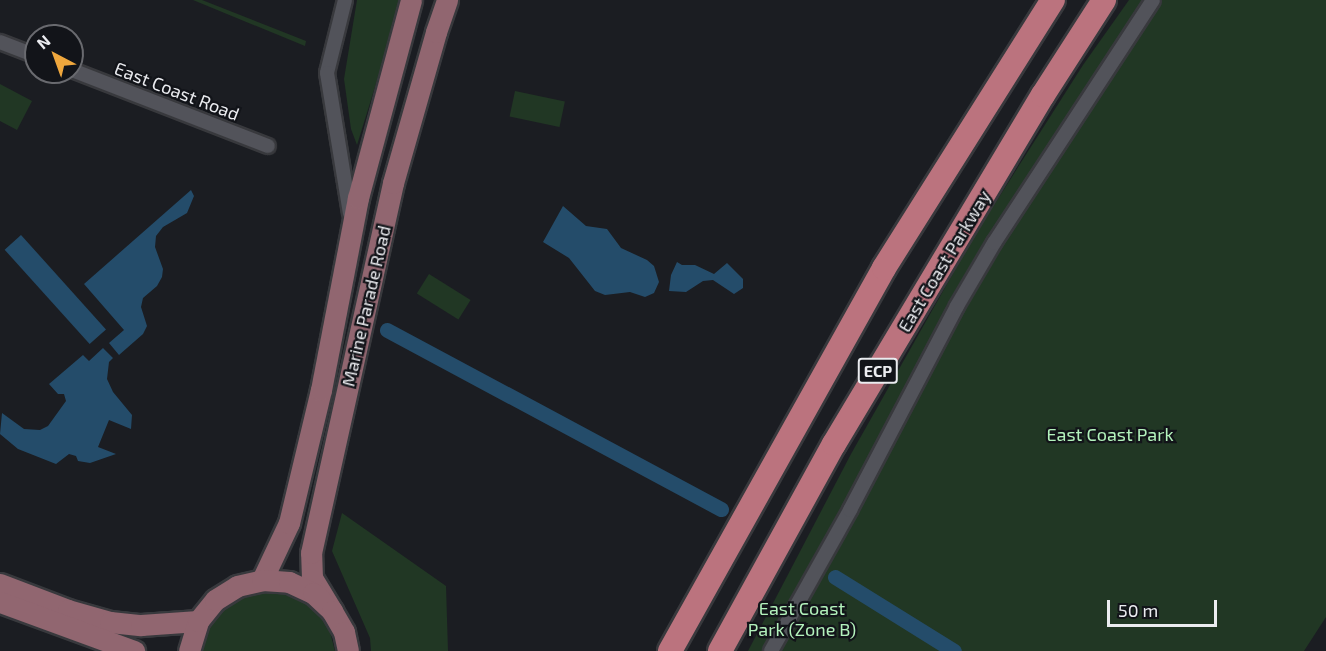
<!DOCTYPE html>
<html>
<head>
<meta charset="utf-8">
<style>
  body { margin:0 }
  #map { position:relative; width:1326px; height:651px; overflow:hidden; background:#1b1d22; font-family:"Exo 2",sans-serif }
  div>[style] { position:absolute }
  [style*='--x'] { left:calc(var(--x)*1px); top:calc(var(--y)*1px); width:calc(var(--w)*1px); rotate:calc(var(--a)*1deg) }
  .green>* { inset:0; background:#213724; transform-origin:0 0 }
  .water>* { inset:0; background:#244c6a; transform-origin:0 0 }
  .canal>* { height:15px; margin:-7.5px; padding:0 7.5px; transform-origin:7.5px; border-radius:7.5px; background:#244c6a }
  .roads { filter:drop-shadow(2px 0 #38393d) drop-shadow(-2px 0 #38393d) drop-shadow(0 2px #38393d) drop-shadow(0 -2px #38393d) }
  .street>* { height:14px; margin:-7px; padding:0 7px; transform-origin:7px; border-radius:7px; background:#52535a }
  .primary>* { height:21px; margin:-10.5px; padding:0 10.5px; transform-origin:10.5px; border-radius:10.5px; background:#916670 }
  .highway>* { height:24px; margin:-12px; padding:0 12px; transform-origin:12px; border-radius:12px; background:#bb737e }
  span { translate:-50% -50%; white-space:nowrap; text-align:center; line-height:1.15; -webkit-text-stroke:4.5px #121419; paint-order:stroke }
  .shield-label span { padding:2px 4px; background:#121419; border:2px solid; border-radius:4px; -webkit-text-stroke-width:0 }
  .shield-label { font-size:16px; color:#ebecf0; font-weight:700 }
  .street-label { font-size:18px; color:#ebecf0 }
  .park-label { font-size:18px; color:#b3f2bc }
  .north { position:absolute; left:24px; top:24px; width:60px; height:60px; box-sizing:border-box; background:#121419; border:2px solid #696a6f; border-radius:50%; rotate:319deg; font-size:16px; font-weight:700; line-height:24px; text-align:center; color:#ebecf0 }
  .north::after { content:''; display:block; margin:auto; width:21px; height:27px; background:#efa73d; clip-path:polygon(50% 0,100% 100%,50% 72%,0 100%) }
  .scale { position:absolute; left:1107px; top:600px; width:110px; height:27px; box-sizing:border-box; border:3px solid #ebecf0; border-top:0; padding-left:8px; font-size:18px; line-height:21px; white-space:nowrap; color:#ebecf0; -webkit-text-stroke:4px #121419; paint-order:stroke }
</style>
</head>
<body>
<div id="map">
  <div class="green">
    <i style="clip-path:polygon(193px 0,202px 0,306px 41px,305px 46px)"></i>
    <i style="clip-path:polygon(357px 0,402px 0,357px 145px,351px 129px,344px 79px)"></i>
    <i style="clip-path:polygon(1129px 0,1326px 0,1326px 617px,1304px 651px,748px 651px,851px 454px,973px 238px,1083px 65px)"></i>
    <i style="clip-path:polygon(0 84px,32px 101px,17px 130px,0 121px)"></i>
    <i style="left:515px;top:91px;width:51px;height:26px;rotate:12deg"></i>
    <i style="left:429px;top:274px;width:49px;height:23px;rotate:32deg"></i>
    <i style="clip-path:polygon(342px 513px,446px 586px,448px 651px,371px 651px,370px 638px,332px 551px)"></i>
    <i style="clip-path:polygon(274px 592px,297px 598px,316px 611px,329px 628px,335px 651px,202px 651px,203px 642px,213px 621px,229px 604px,251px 594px)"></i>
  </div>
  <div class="water">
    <i style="clip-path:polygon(191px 190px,194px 196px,187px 213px,163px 227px,156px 236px,155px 247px,163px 269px,162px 277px,157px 286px,143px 298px,141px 307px,147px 326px,143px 334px,119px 355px,109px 343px,124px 330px,84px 284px)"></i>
    <i style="clip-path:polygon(563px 206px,586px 226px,607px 229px,621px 248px,647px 260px,654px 266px,659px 282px,654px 293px,645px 297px,630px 292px,605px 295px,595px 291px,569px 258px,543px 242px)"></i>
    <i style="left:21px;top:235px;width:127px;height:22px;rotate:48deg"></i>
    <i style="clip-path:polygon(677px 262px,682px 265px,695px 265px,714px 274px,727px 263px,743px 279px,743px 288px,734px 294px,713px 280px,703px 281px,686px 292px,669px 291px,671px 275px)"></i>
    <i style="clip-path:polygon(103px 348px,113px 358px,109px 362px,107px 379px,113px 392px,132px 415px,131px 429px,109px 420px,98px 447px,116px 454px,90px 463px,78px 461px,76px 456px,69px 454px,56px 464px,18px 449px,0 434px,2px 413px,24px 429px,40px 430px,48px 426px,66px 401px,64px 394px,58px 394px,49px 384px,83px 355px,89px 361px)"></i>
  </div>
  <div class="canal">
    <i style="--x:387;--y:330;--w:379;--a:28.2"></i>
    <i style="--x:835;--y:577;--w:140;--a:31.9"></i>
  </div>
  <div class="roads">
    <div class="street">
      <i style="--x:345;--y:0;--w:75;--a:103.9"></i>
      <i style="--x:327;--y:73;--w:142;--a:80.7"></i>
      <i style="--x:0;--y:42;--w:39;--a:21"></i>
      <i style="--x:72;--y:70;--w:210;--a:21.2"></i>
      <i style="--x:771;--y:651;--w:162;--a:-60.7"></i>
      <i style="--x:850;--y:510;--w:230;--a:-62.3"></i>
      <i style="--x:957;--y:306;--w:73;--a:-59.6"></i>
      <i style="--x:994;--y:243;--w:290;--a:-56.8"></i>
    </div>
    <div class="primary">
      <i style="--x:262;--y:580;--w:63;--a:-64.7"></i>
      <i style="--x:289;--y:523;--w:137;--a:-76.5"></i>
      <i style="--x:321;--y:390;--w:196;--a:-79.1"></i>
      <i style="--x:358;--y:198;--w:205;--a:-75"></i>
      <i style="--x:0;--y:584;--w:73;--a:20.9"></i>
      <i style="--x:68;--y:610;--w:44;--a:15.9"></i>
      <i style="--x:110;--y:622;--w:31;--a:6"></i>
      <i style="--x:141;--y:625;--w:57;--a:-4"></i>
      <i style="--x:0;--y:602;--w:143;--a:20.1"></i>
      <i style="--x:332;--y:611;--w:39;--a:-121"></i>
      <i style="--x:312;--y:578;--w:25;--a:-92"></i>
      <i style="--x:311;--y:553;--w:379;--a:-77.5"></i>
      <i style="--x:393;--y:183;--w:157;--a:-74.1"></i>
      <i style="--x:436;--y:32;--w:34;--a:-71"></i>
      <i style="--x:189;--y:651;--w:31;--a:-73"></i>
      <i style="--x:198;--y:621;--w:27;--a:-51"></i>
      <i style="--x:215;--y:600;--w:26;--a:-32"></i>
      <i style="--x:237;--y:586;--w:26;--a:-13"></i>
      <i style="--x:262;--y:580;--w:27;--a:4"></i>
      <i style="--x:289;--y:582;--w:26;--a:25"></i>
      <i style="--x:313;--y:593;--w:26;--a:43"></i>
      <i style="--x:332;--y:611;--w:24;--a:60"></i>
      <i style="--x:344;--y:632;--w:19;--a:78"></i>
    </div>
    <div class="highway">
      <i style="--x:670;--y:651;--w:439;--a:-60.8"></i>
      <i style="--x:884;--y:268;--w:317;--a:-57.8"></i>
      <i style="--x:720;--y:651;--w:236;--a:-61.2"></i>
      <i style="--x:834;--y:444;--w:407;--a:-59.1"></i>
      <i style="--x:1043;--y:95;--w:113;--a:-57.3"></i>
    </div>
  </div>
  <div class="shield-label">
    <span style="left:878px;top:371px">ECP</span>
  </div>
  <div class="street-label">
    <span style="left:177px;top:91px;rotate:21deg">East Coast Road</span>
    <span style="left:944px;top:261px;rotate:-59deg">East Coast Parkway</span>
    <span style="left:366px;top:306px;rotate:-77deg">Marine Parade Road</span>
  </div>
  <div class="park-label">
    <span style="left:1110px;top:434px">East Coast Park</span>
    <span style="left:802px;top:619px">East Coast<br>Park (Zone B)</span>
  </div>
  <div class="north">N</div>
  <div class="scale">50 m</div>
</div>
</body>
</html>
